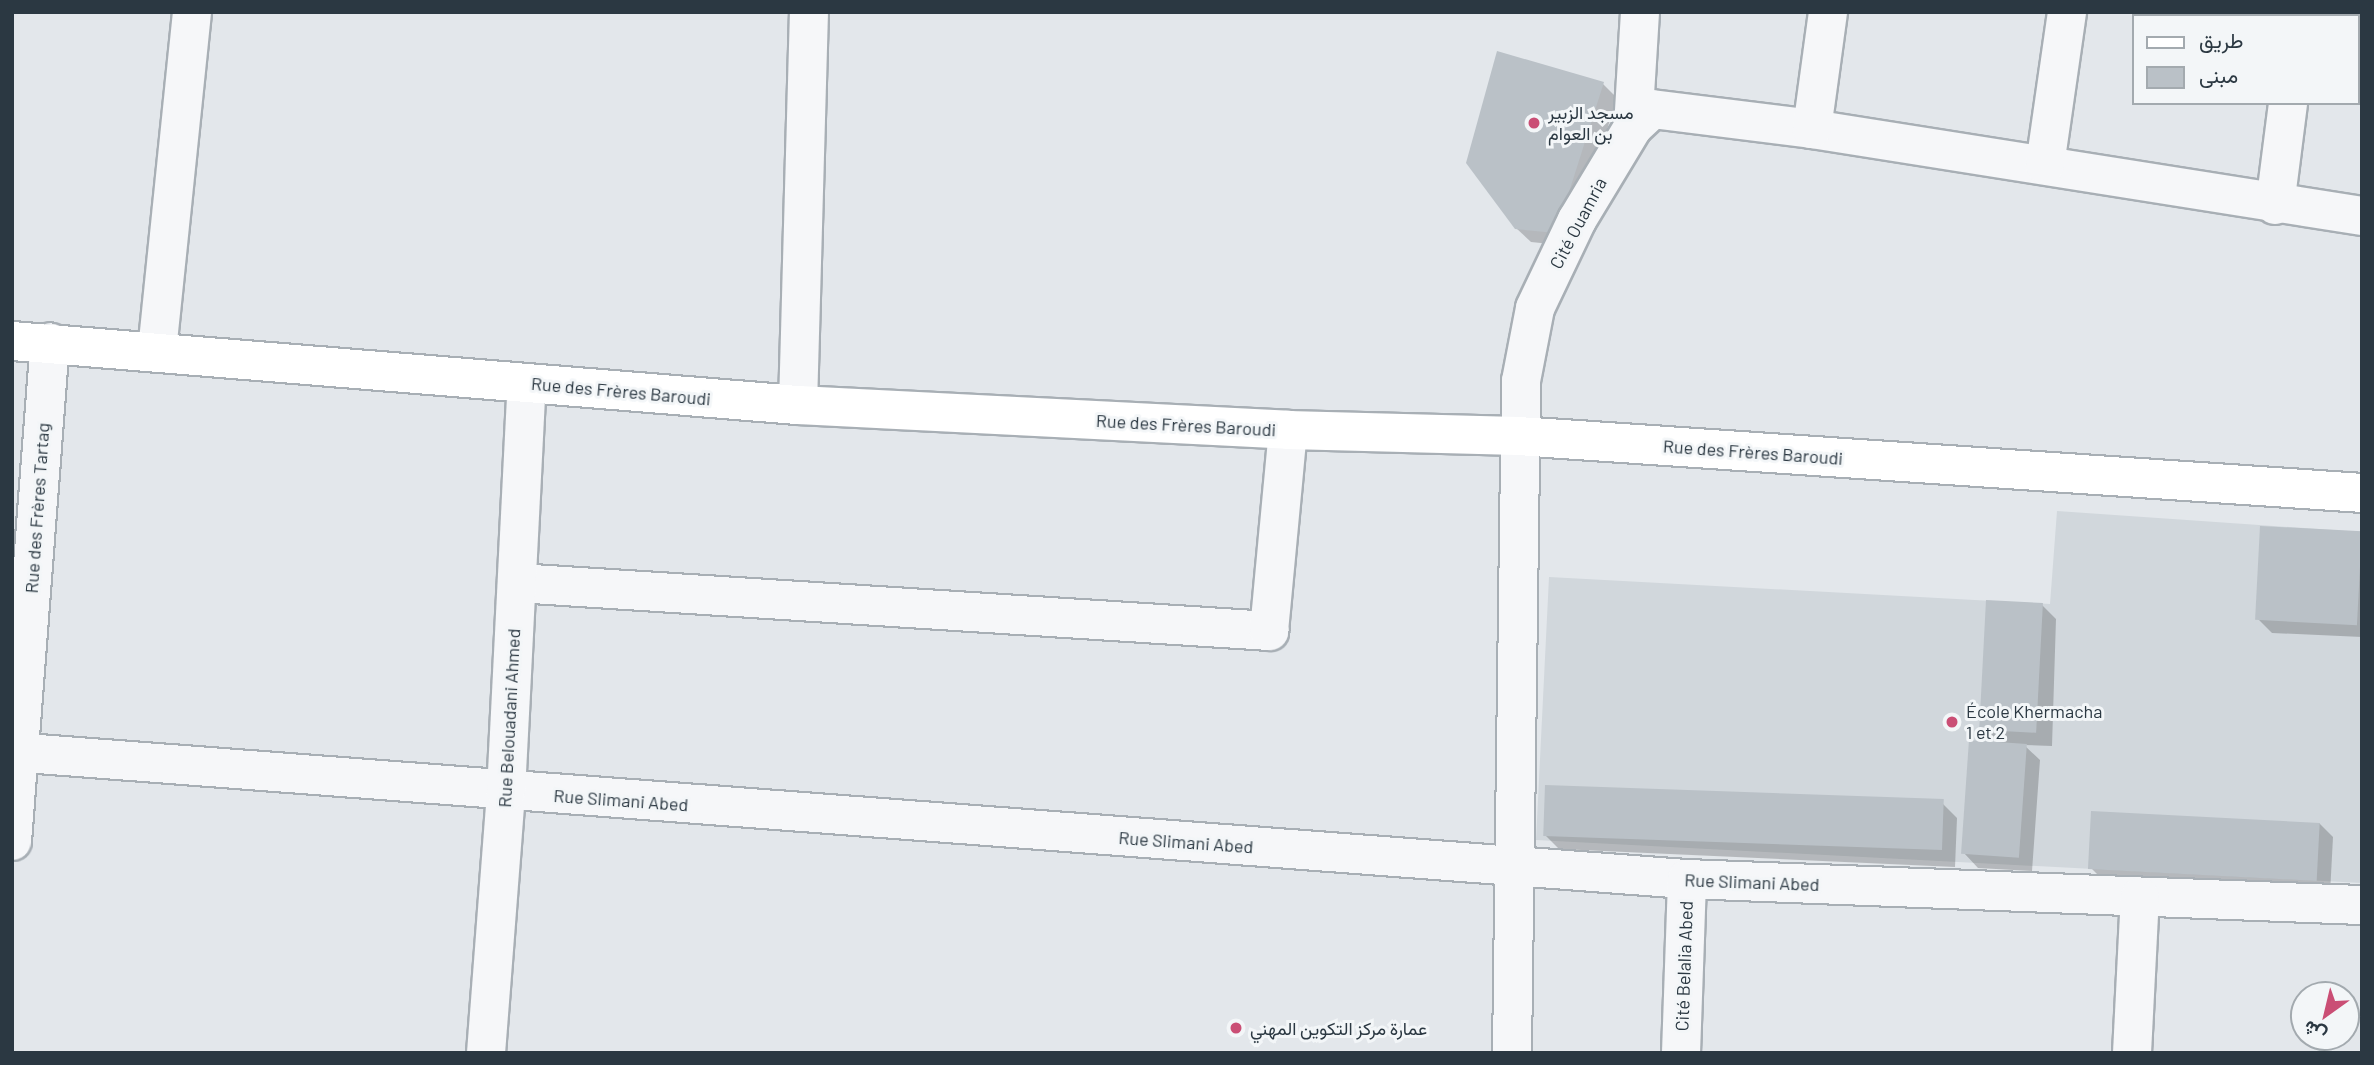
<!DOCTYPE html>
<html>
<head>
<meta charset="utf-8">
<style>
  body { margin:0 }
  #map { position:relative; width:2374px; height:1065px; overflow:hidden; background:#e3e7eb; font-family:Barlow,Vazirmatn,sans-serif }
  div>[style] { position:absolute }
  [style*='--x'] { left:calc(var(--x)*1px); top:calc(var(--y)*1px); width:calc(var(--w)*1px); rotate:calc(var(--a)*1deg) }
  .built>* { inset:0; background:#d1d7dc }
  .shadow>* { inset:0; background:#0003 }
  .building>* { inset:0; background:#bac1c7; transform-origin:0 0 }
  .roads { filter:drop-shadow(2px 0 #a8afb5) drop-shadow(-2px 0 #a8afb5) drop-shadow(0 2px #a8afb5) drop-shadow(0 -2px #a8afb5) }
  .street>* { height:38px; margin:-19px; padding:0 19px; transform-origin:19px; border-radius:19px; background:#f6f7f9 }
  .secondary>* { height:38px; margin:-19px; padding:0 19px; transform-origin:19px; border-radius:19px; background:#fff }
  .dots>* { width:19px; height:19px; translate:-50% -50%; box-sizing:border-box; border:4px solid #f3f6f8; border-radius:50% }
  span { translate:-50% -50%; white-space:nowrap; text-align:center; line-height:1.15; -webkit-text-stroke:6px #f3f6f8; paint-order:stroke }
  .poi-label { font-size:18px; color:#2b3842 }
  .left { translate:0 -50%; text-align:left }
  .street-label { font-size:18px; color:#2b3842 }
  .frame { position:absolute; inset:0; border:14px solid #2b3842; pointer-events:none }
  .legend { position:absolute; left:2132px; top:14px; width:228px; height:91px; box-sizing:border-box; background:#f3f6f8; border:2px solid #a3aaaf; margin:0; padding:9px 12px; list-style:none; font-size:21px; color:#2b3842 }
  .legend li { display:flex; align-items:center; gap:14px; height:35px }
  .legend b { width:35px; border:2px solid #a3aaaf }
  .north { position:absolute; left:2290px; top:981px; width:70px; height:70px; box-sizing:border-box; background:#f3f6f8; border:2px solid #a3aaaf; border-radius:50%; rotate:214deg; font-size:19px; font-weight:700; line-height:28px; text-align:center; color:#2b3842 }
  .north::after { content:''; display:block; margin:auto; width:24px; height:32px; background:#ca4e75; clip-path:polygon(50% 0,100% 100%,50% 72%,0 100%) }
</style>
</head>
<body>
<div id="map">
  <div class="built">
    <i style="clip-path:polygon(2057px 511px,2362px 532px,2362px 883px,1536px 840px,1549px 577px,2050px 604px)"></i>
  </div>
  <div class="shadow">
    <i style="clip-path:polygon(1603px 84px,1617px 98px,1570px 246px,1531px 242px,1516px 228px)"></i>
    <i style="clip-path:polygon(2362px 533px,2362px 637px,2272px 633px,2258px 619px)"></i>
    <i style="clip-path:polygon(2042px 605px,2056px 619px,2052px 746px,2024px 745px,2040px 760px,2032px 871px,1978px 868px,1964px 853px,1998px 744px,1983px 729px)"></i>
    <i style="clip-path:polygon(1943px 804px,1957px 818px,1955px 867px,1559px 849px,1545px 835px)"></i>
    <i style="clip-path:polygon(2319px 823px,2333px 837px,2330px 894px,2105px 882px,2091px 868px)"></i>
  </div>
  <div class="building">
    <i style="clip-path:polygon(1497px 51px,1604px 82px,1556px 233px,1515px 229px,1466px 163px)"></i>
    <i style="left:2260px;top:526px;width:102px;height:94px;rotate:3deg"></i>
    <i style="left:1986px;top:600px;width:57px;height:130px;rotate:3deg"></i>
    <i style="left:1969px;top:740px;width:58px;height:114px;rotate:4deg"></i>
    <i style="left:1545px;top:785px;width:399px;height:51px;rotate:2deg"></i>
    <i style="left:2091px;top:811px;width:229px;height:58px;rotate:3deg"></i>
  </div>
  <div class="roads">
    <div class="street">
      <i style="--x:2300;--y:16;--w:4;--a:-90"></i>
      <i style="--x:1633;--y:127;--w:26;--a:-43"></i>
      <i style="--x:1652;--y:109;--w:161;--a:7.1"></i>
      <i style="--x:1812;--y:129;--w:557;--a:8.99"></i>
      <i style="--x:1812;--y:129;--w:118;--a:-82.2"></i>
      <i style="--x:2045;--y:165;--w:155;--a:-81.8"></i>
      <i style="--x:2275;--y:205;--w:103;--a:-82.7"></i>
      <i style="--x:157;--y:351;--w:341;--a:-84.1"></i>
      <i style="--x:798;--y:405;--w:393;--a:-88.4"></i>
      <i style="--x:517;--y:583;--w:754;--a:3.65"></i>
      <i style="--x:1269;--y:631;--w:202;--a:-84.6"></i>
      <i style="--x:12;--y:752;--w:1680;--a:4.34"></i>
      <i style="--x:1687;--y:879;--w:676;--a:2.21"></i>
      <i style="--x:12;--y:841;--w:500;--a:-85.65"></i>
      <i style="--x:486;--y:1053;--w:262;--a:-85.6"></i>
      <i style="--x:506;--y:792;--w:409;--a:-87.1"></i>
      <i style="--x:1512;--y:1053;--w:672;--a:-89.23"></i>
      <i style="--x:1521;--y:381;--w:74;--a:-79.1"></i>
      <i style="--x:1535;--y:308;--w:98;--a:-64.5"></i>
      <i style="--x:1577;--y:220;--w:109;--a:-58.9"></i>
      <i style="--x:1633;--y:127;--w:115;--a:-86.5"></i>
      <i style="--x:1681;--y:1053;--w:174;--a:-88"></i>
      <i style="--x:2132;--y:1053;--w:156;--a:-87.1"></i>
    </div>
    <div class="secondary">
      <i style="--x:12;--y:341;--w:789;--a:4.66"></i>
      <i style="--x:798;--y:405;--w:491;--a:2.9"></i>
      <i style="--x:1288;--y:430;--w:230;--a:1.5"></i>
      <i style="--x:1518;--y:436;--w:846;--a:3.86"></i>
    </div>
  </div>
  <div class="dots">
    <i style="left:1534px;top:123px;background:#ca4e75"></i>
    <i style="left:1952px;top:722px;background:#ca4e75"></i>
    <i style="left:1236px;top:1028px;background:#ca4e75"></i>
  </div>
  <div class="poi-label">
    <span class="left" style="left:1548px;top:123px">مسجد الزبير<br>بن العوام</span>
    <span class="left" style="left:1966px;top:722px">École Khermacha<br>1 et 2</span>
    <span class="left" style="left:1250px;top:1028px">عمارة مركز التكوين المهني</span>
  </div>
  <div class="street-label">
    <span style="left:1578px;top:223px;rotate:-62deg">Cité Ouamria</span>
    <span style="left:621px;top:391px;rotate:5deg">Rue des Frères Baroudi</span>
    <span style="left:1186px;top:425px;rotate:3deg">Rue des Frères Baroudi</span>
    <span style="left:1753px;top:452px;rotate:4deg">Rue des Frères Baroudi</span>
    <span style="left:37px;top:508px;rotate:-86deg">Rue des Frères Tartag</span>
    <span style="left:509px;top:718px;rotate:-87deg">Rue Belouadani Ahmed</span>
    <span style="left:621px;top:800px;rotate:4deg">Rue Slimani Abed</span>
    <span style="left:1186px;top:842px;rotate:4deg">Rue Slimani Abed</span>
    <span style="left:1752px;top:882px;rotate:2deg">Rue Slimani Abed</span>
    <span style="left:1684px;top:966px;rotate:-88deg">Cité Belalia Abed</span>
  </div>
  <div class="frame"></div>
  <ul class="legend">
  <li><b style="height:9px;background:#fff"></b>طريق</li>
  <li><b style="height:19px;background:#bac1c7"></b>مبنى</li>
  </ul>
  <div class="north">ش</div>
</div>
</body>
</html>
